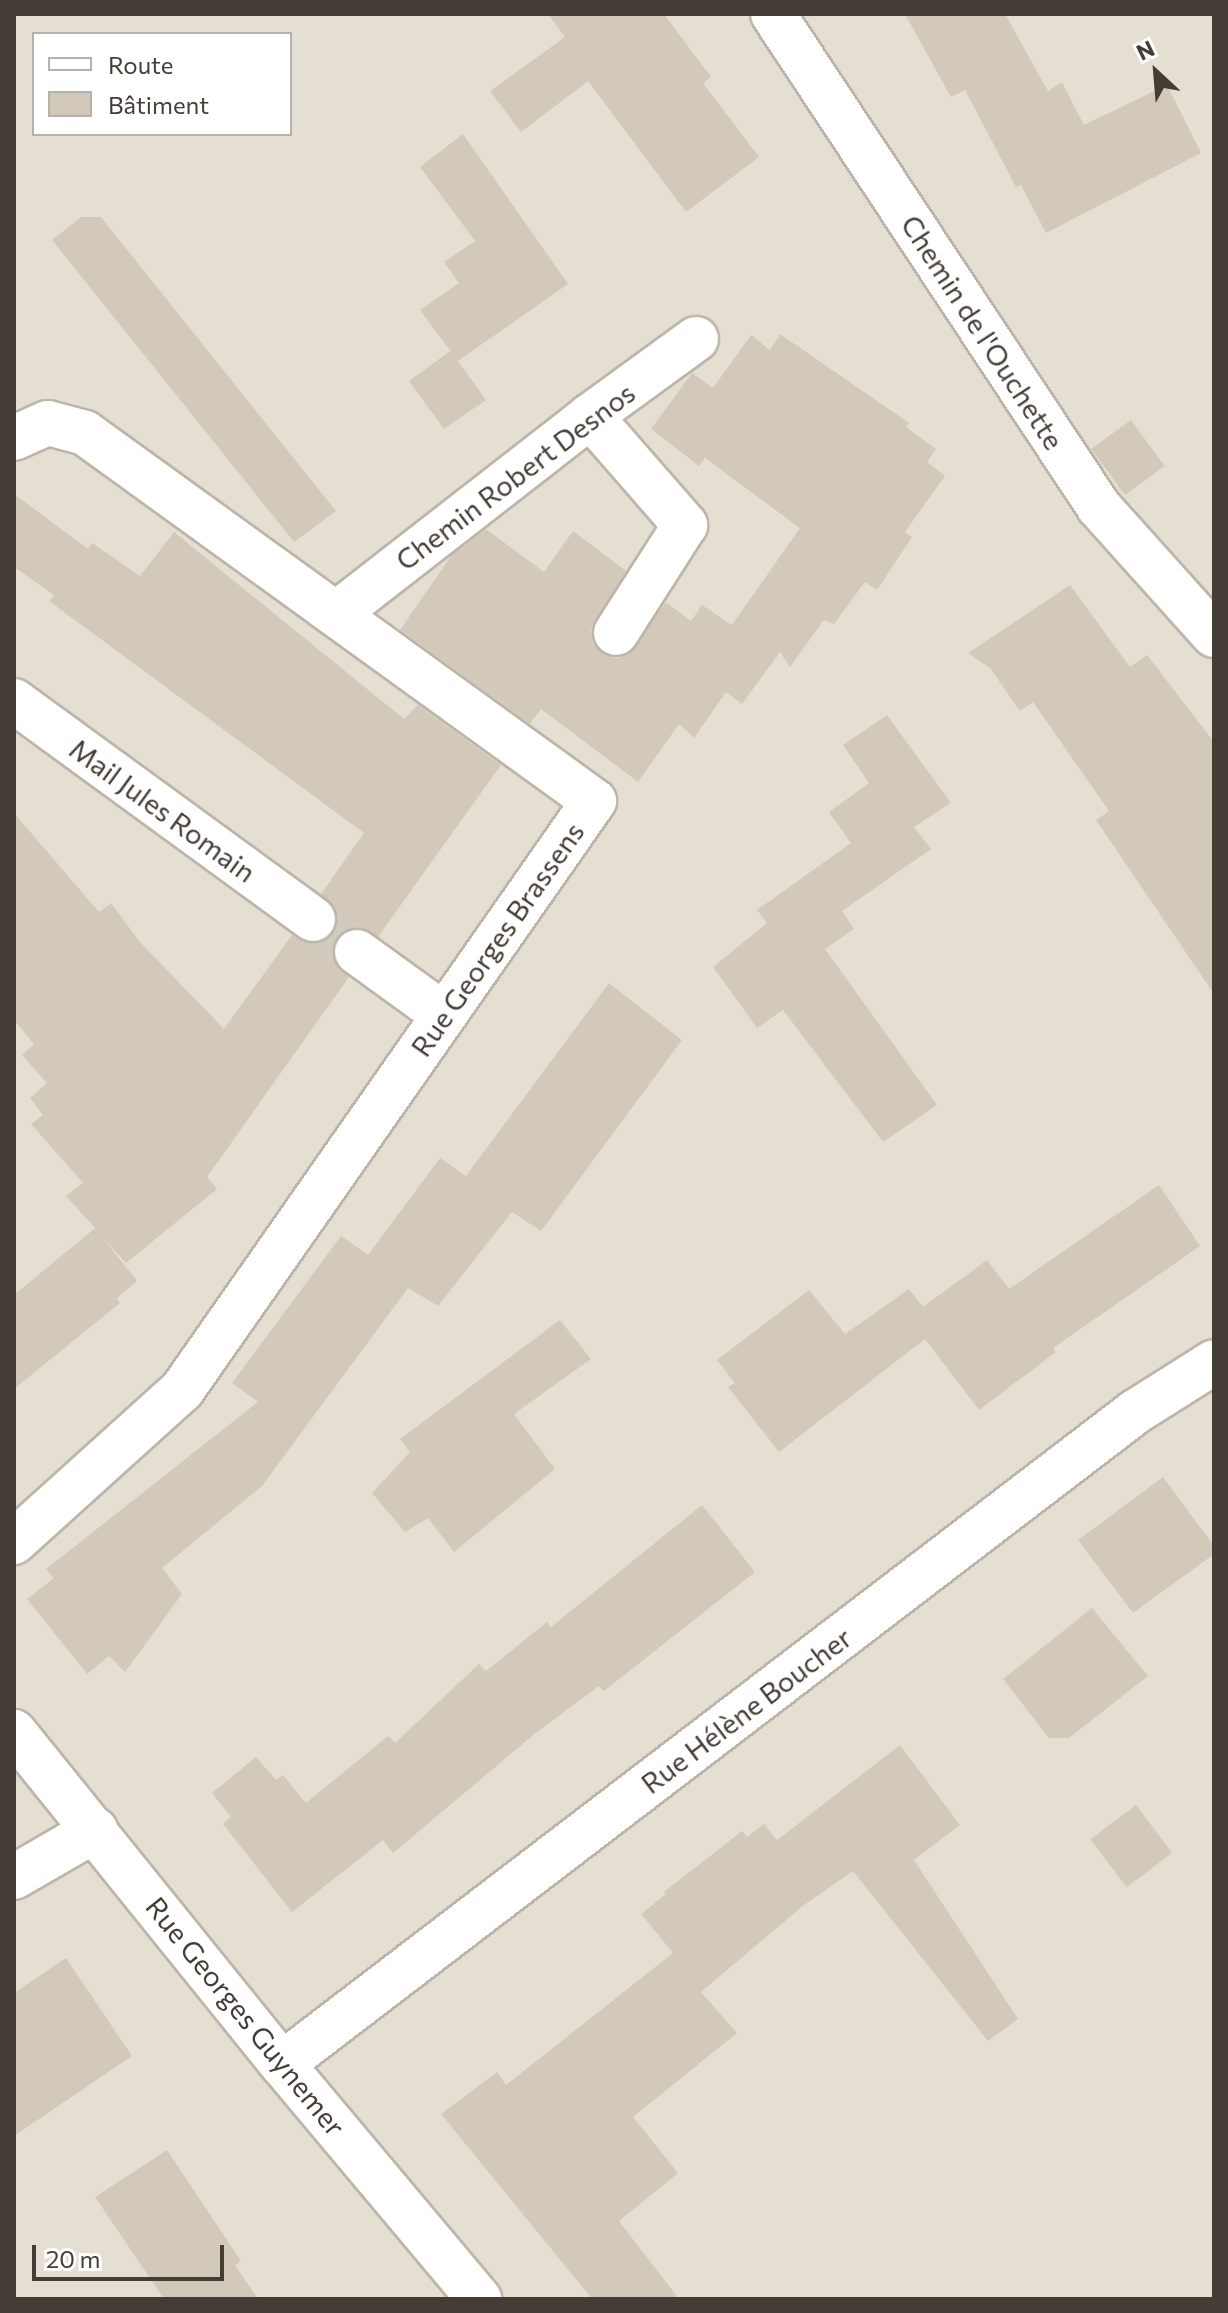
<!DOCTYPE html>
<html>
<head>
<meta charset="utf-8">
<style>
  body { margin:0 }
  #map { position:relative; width:1228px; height:2313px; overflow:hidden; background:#f2ede5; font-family:Commissioner,sans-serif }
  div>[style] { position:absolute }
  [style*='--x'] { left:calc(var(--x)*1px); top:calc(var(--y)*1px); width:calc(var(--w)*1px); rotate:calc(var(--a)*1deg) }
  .residential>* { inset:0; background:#e5dfd3 }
  .building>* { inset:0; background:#d3c9ba; transform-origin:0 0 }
  .minor-tunnel>* { height:44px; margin-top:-22px; transform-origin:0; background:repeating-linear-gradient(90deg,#cfcac2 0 44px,transparent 0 66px) }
  .roads { filter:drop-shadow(2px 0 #bdb5a8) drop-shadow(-2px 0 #bdb5a8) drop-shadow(0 2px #bdb5a8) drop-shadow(0 -2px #bdb5a8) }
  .minor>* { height:44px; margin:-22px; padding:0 22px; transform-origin:22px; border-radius:22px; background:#fff }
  span { translate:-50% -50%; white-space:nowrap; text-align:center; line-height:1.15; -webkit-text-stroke:6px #fff; paint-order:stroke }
  .street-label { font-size:28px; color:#443d35 }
  .frame { position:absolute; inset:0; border:16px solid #443d35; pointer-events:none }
  .legend { position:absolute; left:32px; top:32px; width:260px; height:104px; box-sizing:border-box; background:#fff; border:2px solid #b4b1ae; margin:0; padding:10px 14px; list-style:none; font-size:24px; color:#443d35 }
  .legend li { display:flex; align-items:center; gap:16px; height:40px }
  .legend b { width:40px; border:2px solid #b4b1ae }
  .north { position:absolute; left:1116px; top:32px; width:80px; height:80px; -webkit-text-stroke:6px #fff; paint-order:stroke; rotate:334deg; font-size:22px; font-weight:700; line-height:32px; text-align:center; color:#443d35 }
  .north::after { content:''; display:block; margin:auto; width:28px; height:36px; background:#443d35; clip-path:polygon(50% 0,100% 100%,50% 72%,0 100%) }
  .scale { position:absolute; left:32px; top:2245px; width:192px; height:36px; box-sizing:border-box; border:4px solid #443d35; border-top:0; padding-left:10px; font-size:24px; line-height:28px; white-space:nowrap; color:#443d35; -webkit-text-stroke:6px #fff; paint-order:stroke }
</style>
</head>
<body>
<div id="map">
  <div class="residential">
    <i style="clip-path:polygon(evenodd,14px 14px,1214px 14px,1214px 2299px,14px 2299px,14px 14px,34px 34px,290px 34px,290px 134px,34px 134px,34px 34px)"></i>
  </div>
  <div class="building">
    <i style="clip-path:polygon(548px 14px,664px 14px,711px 77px,703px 83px,759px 157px,686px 212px,588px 81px,521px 132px,490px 91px,565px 37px)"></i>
    <i style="clip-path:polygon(905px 14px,1005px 14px,1048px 91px,1062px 82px,1084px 125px,1167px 85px,1201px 153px,1046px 233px,1021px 185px,1016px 187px,965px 90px,951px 97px)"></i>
    <i style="clip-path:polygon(463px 134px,568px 284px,458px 361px,486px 400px,444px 429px,409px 381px,450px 351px,457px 360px,420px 310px,459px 283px,444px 262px,475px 241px,420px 167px)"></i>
    <i style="clip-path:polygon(81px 217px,101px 217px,336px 511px,294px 542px,52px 240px)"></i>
    <i style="clip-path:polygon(780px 334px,909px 423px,906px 427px,936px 449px,927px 462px,945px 476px,905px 532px,912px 537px,877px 590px,865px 582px,834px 624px,824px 620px,790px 667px,780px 652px,742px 704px,726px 692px,694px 738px,679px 724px,638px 782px,541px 709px,530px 724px,400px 630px,451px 556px,486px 529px,544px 572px,573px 531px,626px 571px,591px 631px,594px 644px,603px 654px,616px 658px,628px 655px,666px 602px,691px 621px,702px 605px,732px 625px,800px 528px,705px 458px,699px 466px,651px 429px,692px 373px,713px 388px,751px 335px,770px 350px)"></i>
    <i style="left:1131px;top:420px;width:57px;height:49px;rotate:54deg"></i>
    <i style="clip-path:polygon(14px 494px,88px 549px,92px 543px,140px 576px,174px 532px,404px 719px,418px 705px,501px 765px,378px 937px,359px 927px,346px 930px,336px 938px,332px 950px,334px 961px,349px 977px,207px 1177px,217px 1189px,126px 1263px,103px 1238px,137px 1281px,117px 1298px,120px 1303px,14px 1389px,14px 1295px,95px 1228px,66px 1196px,83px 1183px,31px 1124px,43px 1115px,30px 1098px,47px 1083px,22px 1055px,34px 1044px,14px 1020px,14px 813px,99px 912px,111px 903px,140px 942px,224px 1029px,292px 935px,311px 944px,324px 941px,334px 933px,338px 922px,336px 910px,321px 894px,364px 833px,49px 601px,54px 595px,14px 567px)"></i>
    <i style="clip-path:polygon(1070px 585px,1130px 667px,1147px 655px,1214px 742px,1214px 994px,1096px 820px,1109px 811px,1033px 702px,1020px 711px,990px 668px,968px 653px)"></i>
    <i style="clip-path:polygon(887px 715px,951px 803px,914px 827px,931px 849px,842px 911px,854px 929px,825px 949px,937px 1105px,883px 1142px,783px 1010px,757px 1028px,713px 967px,767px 923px,757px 910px,851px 843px,829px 812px,869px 783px,843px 745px)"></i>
    <i style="clip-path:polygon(609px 983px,682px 1040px,541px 1231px,512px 1212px,438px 1306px,408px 1288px,262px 1486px,162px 1568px,182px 1594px,125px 1672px,109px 1656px,87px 1674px,27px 1599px,54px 1578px,46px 1569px,258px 1402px,232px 1383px,341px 1236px,368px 1255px,440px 1158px,466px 1176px)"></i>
    <i style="clip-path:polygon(1159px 1185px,1200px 1246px,1053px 1348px,1056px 1352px,979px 1410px,925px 1339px,779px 1452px,728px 1387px,735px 1383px,717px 1360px,809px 1290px,845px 1334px,909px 1289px,923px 1307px,987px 1260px,1009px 1289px)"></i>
    <i style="clip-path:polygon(560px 1320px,591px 1359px,514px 1414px,555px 1469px,454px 1552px,428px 1518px,405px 1532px,372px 1493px,410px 1452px,400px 1439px)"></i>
    <i style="clip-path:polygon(1163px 1477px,1214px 1546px,1214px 1554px,1133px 1613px,1078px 1540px)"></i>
    <i style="clip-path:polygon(702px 1505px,755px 1572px,604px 1691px,599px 1686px,537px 1732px,393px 1853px,383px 1840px,292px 1912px,223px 1824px,231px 1817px,212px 1793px,256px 1757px,276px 1780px,283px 1775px,306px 1803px,388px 1736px,395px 1743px,479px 1664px,486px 1671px,547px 1622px,551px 1627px)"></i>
    <i style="clip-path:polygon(1092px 1608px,1148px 1676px,1069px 1738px,1049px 1738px,1003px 1679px)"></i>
    <i style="clip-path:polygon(900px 1745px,960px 1825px,914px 1860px,1018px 2019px,988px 2041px,853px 1871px,804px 1905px,701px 1992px,737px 2033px,633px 2117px,678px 2173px,619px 2221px,679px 2299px,592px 2299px,441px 2114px,497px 2072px,506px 2085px,673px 1953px,641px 1914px,666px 1894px,664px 1892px,742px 1831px,747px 1837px,764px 1824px,777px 1840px)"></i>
    <i style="left:1136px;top:1805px;width:60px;height:57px;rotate:53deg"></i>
    <i style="clip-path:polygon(66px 1958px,132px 2056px,14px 2136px,14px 1993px)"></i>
    <i style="clip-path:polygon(167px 2150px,241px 2261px,235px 2265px,258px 2299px,164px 2299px,95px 2197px)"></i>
  </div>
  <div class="minor-tunnel">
    <i style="--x:313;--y:919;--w:55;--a:36.9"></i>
  </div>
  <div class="roads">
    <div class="minor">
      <i style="--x:773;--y:14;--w:591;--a:56.53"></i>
      <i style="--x:1099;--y:507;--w:172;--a:48.1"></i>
      <i style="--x:590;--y:416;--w:145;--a:48.9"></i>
      <i style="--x:685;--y:525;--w:128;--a:122.6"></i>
      <i style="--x:14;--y:438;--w:37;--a:-24"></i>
      <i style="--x:48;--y:423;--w:38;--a:15"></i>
      <i style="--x:85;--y:433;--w:628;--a:35.87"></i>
      <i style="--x:594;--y:801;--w:719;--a:124.97"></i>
      <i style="--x:182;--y:1390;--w:227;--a:137.9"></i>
      <i style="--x:336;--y:614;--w:322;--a:-37.9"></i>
      <i style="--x:590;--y:416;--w:131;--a:-36"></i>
      <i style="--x:14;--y:701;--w:370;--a:36.1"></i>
      <i style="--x:357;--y:952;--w:107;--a:35.9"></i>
      <i style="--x:14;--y:1732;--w:427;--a:51.1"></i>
      <i style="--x:282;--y:2064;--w:307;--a:50"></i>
      <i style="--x:14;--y:1877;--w:94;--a:-30.1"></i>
      <i style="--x:282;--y:2064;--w:1074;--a:-37.39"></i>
      <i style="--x:1135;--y:1412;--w:93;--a:-32.3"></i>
    </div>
  </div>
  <div class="street-label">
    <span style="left:983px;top:332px;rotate:57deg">Chemin de l'Ouchette</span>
    <span style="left:515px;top:476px;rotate:-37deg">Chemin Robert Desnos</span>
    <span style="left:163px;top:810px;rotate:36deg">Mail Jules Romain</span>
    <span style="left:497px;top:939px;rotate:-55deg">Rue Georges Brassens</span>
    <span style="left:746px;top:1710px;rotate:-37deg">Rue Hélène Boucher</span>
    <span style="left:246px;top:2016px;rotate:51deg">Rue Georges Guynemer</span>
  </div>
  <div class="frame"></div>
  <ul class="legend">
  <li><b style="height:10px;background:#fff"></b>Route</li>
  <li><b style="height:22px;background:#d3c9ba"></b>Bâtiment</li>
  </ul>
  <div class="north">N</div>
  <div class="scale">20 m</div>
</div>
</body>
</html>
